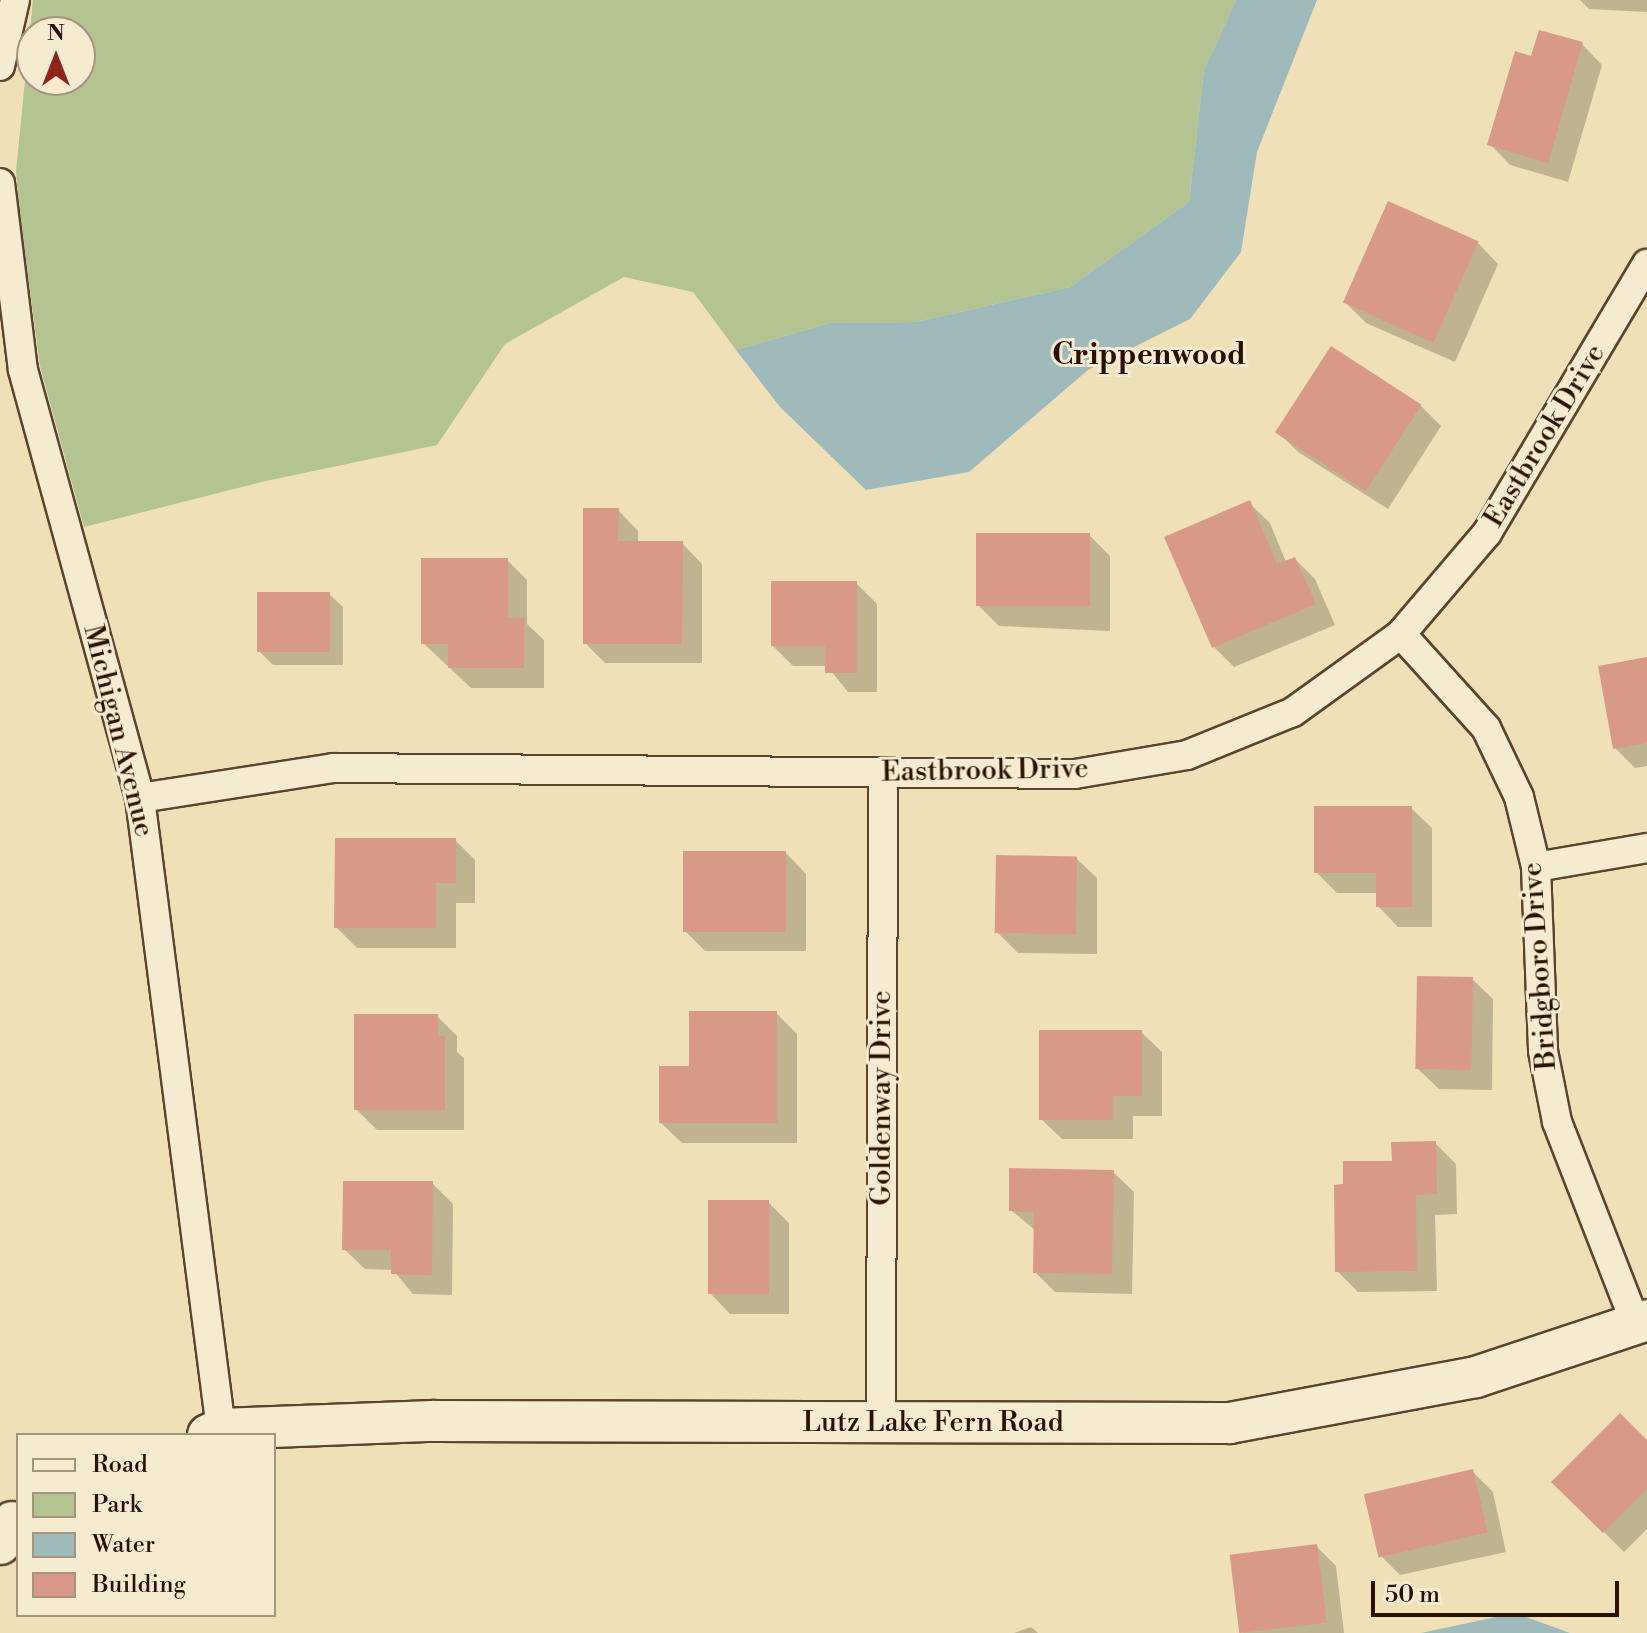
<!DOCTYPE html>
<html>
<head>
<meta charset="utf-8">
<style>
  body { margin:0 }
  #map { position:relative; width:1647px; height:1633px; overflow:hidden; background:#efe0b7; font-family:"Libre Bodoni",serif }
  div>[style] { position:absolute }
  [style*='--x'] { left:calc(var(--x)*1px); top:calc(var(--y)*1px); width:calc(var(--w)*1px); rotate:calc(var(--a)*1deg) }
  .green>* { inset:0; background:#b4c392 }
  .water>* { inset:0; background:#9fbaba }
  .shadow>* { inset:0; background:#0003 }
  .building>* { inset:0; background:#d89989; transform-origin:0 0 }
  .roads { filter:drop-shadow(2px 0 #5d432e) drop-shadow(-2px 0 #5d432e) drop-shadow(0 2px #5d432e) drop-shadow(0 -2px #5d432e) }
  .minor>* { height:28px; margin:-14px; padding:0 14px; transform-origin:14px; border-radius:14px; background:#f5ebd0 }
  .secondary>* { height:40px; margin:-20px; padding:0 20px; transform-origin:20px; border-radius:20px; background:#f5ebd0 }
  span { translate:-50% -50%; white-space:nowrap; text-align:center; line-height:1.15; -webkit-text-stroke:6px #f5ebd0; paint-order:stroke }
  .street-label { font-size:28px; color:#2c0f00 }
  .neighbourhood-label { font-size:30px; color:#2c0f00; font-weight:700 }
  .legend { position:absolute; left:16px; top:1433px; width:260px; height:184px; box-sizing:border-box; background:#f5ebd0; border:2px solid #a5937d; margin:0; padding:10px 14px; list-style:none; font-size:24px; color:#2c0f00 }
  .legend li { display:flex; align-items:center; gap:16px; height:40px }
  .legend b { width:40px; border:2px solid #a5937d }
  .north { position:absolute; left:16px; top:16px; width:80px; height:80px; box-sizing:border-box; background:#f5ebd0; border:2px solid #a5937d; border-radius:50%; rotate:0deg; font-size:22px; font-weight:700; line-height:32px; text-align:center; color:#2c0f00 }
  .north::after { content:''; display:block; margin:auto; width:28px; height:36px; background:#8f2418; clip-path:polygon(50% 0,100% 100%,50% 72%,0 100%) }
  .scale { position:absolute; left:1371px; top:1581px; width:248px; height:36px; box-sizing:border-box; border:4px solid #2c0f00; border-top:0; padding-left:10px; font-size:24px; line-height:28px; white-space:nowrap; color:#2c0f00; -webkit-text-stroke:6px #f5ebd0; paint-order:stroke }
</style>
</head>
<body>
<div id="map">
  <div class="green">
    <i style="clip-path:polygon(evenodd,33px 0,1236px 0,1204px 70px,1189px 202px,1070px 287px,916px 322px,830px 323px,736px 350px,693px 292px,624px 277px,505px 344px,437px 445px,266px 481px,84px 527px,40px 366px,19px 209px,16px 171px,33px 0,32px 32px,80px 32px,80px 80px,32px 80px,32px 32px)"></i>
  </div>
  <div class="water">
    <i style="clip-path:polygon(1236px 0,1317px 0,1257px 152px,1241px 252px,1190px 319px,1088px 370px,969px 472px,866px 490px,780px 407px,736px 350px,830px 323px,916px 322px,1070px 287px,1189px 202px,1204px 70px)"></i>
    <i style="clip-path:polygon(1515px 1613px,1570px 1633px,1421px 1633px,1496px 1617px)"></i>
  </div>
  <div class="shadow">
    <i style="clip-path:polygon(1580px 0,1647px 0,1647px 12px,1589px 9px)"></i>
    <i style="clip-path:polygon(1582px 44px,1602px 65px,1568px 182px,1510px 165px,1490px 144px,1532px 59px)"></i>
    <i style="clip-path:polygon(1478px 243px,1498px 264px,1455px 362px,1366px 323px,1346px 303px)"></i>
    <i style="clip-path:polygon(1421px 406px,1441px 426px,1388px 509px,1298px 452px,1278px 432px)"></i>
    <i style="clip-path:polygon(1249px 503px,1270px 523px,1286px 562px,1295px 559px,1315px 579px,1335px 625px,1234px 667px,1214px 647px)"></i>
    <i style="clip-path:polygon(618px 510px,638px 531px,638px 543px,682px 543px,702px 564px,702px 663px,605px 663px,585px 643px)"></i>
    <i style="clip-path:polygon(1089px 535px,1110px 556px,1110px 631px,999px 626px,978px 605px)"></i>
    <i style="clip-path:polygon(507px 560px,527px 580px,527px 624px,544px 640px,544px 688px,471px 688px,423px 643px)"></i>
    <i style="clip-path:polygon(856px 583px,877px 604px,877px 692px,848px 692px,827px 666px,793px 666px,773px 646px)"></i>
    <i style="clip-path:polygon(329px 594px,343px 607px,343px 665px,273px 665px,259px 651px)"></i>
    <i style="clip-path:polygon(1647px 659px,1647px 766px,1635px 768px,1615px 748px)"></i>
    <i style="clip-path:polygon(1411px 808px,1432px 828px,1432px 927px,1398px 927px,1378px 906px,1378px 893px,1337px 893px,1316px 872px)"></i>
    <i style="clip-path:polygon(455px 840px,475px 860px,475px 903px,456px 903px,456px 948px,357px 948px,336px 927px)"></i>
    <i style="clip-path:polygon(786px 853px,806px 874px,806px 951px,705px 951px,685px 931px)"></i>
    <i style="clip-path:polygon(1076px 858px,1097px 878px,1097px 954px,1018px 953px,998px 933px)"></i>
    <i style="clip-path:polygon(1472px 979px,1493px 999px,1492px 1090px,1439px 1089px,1418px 1069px)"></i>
    <i style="clip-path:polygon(776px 1013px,797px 1034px,797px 1143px,682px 1143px,661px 1123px,691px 1068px)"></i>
    <i style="clip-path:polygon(437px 1016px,457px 1036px,457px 1052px,464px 1058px,464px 1130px,377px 1130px,356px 1109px)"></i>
    <i style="clip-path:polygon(1141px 1032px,1162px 1052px,1162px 1116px,1133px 1116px,1133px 1139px,1062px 1139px,1041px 1119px)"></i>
    <i style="clip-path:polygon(1435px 1143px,1456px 1164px,1457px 1214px,1435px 1215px,1437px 1291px,1358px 1292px,1337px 1271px,1345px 1186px)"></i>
    <i style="clip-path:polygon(1113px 1172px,1134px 1192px,1132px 1294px,1055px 1292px,1035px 1272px,1036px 1231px,1011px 1210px)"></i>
    <i style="clip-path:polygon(432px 1183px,453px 1204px,452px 1295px,413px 1294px,393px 1270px,365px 1269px,344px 1249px)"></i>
    <i style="clip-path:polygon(768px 1202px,789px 1223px,789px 1314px,730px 1314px,710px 1293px)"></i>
    <i style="clip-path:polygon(1647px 1443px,1647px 1529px,1624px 1552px,1554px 1482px)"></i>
    <i style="clip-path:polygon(1472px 1471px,1493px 1492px,1506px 1552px,1400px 1575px,1380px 1555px)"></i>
    <i style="clip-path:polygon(1316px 1546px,1336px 1566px,1344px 1633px,1243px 1633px)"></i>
    <i style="clip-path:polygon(1031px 1627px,1038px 1633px,1014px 1633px)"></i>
  </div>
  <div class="building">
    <i style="clip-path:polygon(1539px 30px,1583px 42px,1548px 163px,1487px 145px,1515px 51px,1531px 56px)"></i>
    <i style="left:1388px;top:201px;width:99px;height:111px;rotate:24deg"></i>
    <i style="left:1331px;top:346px;width:108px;height:103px;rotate:33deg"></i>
    <i style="clip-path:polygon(1250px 500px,1277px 564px,1295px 557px,1316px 604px,1212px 648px,1164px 537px)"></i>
    <i style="clip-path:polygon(583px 508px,619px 508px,618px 541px,683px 541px,682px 644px,583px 644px)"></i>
    <i style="left:976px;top:533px;width:114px;height:73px"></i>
    <i style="clip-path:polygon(421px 558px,508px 558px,508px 618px,524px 618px,524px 668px,448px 668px,448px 644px,421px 644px)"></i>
    <i style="clip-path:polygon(771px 581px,857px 581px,857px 673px,825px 673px,825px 646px,771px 646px)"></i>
    <i style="left:257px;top:592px;width:73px;height:60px"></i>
    <i style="clip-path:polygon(1647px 657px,1647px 743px,1613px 749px,1598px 666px)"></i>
    <i style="clip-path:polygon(1314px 806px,1412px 806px,1412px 907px,1376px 907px,1376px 873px,1314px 873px)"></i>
    <i style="clip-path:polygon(335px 838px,456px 838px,456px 883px,436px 883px,436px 928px,334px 928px)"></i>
    <i style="left:683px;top:851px;width:103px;height:81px"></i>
    <i style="left:996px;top:855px;width:81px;height:78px;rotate:1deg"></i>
    <i style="left:1417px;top:976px;width:56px;height:93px;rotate:1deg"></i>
    <i style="clip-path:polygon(689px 1011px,777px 1011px,777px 1123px,659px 1123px,659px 1066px,689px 1066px)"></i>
    <i style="clip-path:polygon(354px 1014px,438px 1014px,438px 1036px,445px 1036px,445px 1110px,354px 1110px)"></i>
    <i style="clip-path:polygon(1039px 1030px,1142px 1030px,1142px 1096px,1113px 1096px,1113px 1120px,1039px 1120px)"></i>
    <i style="clip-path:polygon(1436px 1141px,1437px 1194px,1416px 1195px,1417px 1271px,1335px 1272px,1334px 1185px,1343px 1184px,1343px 1161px,1392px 1161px,1391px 1142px)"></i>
    <i style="clip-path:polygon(1009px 1168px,1114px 1170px,1112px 1274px,1033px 1273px,1034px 1212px,1009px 1211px)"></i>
    <i style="clip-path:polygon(343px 1181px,433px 1181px,432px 1275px,391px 1274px,391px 1250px,342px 1250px)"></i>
    <i style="left:708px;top:1200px;width:61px;height:94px"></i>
    <i style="clip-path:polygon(1620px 1413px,1647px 1440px,1647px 1489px,1603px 1533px,1551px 1482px)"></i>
    <i style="left:1473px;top:1469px;width:65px;height:112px;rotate:77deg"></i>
    <i style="left:1317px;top:1544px;width:79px;height:88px;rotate:83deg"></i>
  </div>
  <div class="roads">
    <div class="minor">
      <i style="--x:0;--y:66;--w:68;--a:-77.2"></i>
      <i style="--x:0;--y:183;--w:188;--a:83"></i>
      <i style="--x:23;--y:370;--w:444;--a:74.7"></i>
      <i style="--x:140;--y:798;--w:636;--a:82.69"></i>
      <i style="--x:1401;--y:634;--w:127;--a:47.9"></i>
      <i style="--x:1486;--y:728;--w:76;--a:64.4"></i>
      <i style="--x:1519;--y:797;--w:72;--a:76.3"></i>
      <i style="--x:1536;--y:867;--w:184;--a:87.8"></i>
      <i style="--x:1543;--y:1051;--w:72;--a:78.8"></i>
      <i style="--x:1557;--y:1122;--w:218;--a:68.7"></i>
      <i style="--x:140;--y:798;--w:195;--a:-8.8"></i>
      <i style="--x:333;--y:768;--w:742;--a:0.46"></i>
      <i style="--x:1075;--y:774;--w:114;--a:-9.6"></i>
      <i style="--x:1187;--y:755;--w:114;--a:-22.1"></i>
      <i style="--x:1293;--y:712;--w:133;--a:-35.8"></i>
      <i style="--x:1401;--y:634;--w:133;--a:-49.6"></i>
      <i style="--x:1487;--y:533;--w:313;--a:-59.3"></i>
      <i style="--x:1536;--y:867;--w:113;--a:-9.7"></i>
      <i style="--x:881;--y:1423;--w:651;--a:-89.82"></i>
    </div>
    <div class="secondary">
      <i style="--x:208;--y:1435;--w:14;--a:-25"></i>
      <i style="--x:221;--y:1429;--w:212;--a:-2.2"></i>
      <i style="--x:433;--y:1421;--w:797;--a:0.14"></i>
      <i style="--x:1230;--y:1423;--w:250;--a:-10.6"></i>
      <i style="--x:1476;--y:1377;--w:180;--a:-18.4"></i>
      <i style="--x:0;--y:1544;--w:25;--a:-61"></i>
    </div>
  </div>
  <div class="street-label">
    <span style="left:1545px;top:436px;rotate:-59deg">Eastbrook Drive</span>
    <span style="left:118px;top:731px;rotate:76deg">Michigan Avenue</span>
    <span style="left:985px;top:771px;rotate:-1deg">Eastbrook Drive</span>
    <span style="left:1540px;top:966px;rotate:-94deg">Bridgboro Drive</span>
    <span style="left:882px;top:1098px;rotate:-90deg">Goldenway Drive</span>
    <span style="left:933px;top:1423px">Lutz Lake Fern Road</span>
  </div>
  <div class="neighbourhood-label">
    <span style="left:1149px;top:355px">Crippenwood</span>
  </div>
  <ul class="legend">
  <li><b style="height:10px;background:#f5ebd0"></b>Road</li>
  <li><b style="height:22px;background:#b4c392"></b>Park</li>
  <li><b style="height:22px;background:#9fbaba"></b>Water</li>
  <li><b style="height:22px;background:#d89989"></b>Building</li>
  </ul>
  <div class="north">N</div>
  <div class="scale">50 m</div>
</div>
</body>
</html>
